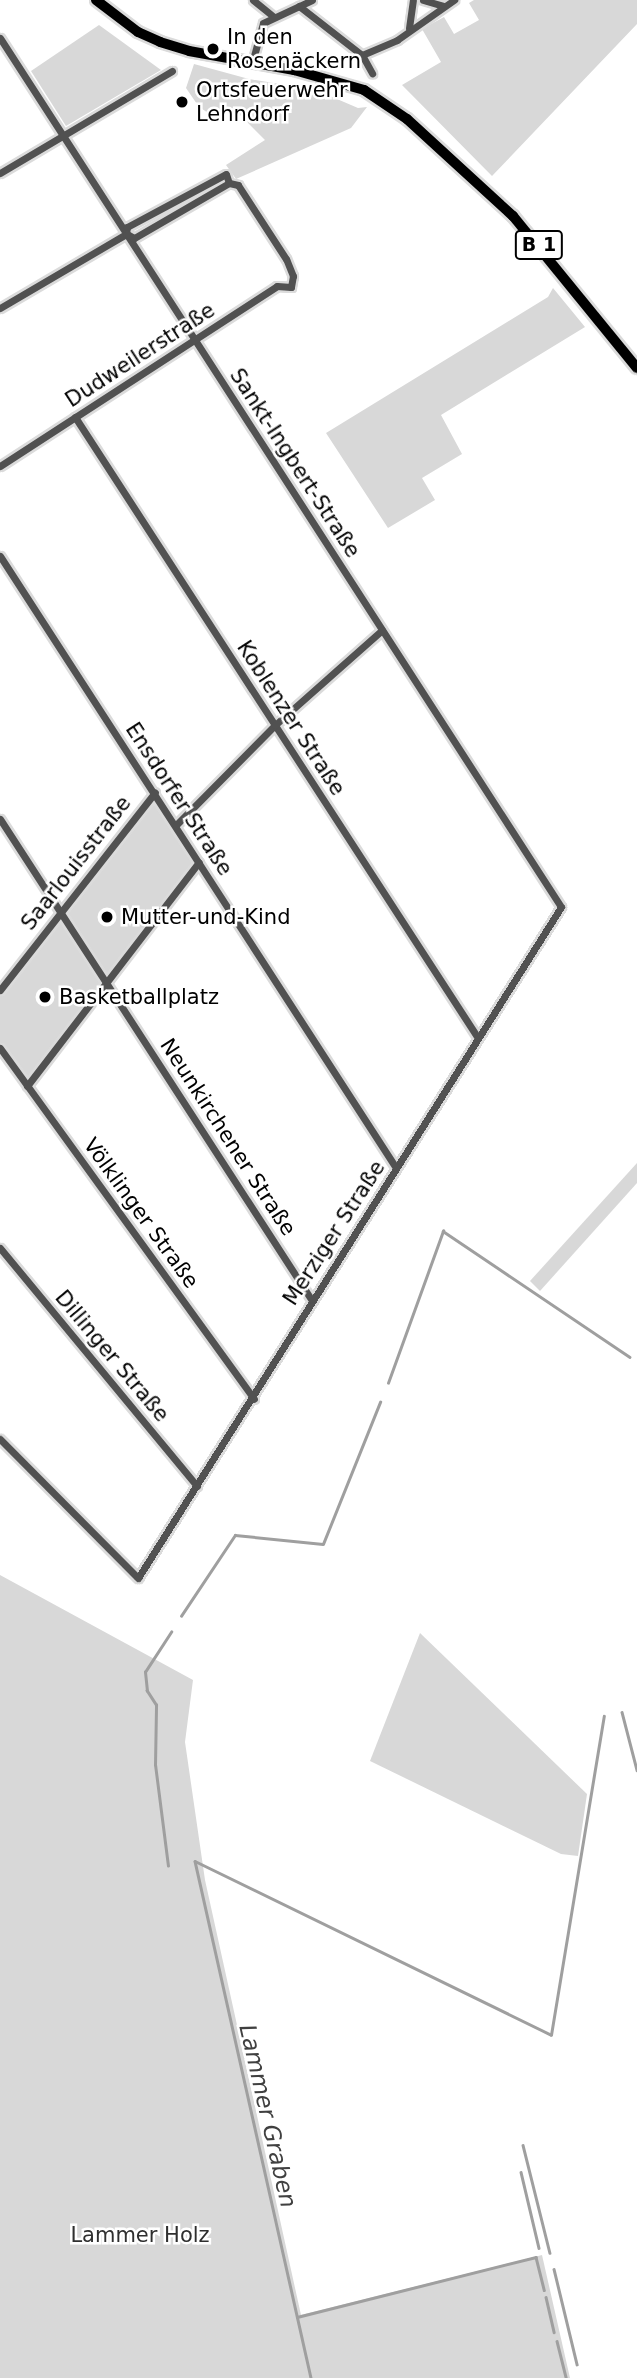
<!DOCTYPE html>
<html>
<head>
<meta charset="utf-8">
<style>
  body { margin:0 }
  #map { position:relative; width:637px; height:2378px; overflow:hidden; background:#fff; font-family:"DejaVu Sans",sans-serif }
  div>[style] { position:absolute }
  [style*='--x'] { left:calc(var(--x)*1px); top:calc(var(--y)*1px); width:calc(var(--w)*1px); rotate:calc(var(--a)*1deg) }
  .green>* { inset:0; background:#d8d8d8 }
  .stream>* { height:2.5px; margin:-1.25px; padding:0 1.25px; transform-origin:1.25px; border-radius:1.25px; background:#9f9f9f }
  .roads { filter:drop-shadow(2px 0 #dbdbdb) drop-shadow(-2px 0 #dbdbdb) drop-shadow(0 2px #dbdbdb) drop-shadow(0 -2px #dbdbdb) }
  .street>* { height:7px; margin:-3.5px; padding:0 3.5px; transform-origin:3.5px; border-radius:3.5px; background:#515151 }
  .primary>* { height:10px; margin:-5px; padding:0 5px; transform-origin:5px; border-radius:5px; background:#000 }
  .dots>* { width:19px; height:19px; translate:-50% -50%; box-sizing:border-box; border:4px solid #fff; border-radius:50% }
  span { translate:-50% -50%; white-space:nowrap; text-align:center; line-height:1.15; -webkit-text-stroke:5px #fff; paint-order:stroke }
  .shield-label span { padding:2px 5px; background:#fff; border:2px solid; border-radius:5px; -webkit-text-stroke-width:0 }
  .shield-label { font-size:19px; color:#000; font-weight:700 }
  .poi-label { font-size:21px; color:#000 }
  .left { translate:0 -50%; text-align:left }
  .street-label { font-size:21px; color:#000 }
  .park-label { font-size:21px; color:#2f2f2f }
  .water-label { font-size:23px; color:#404040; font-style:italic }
</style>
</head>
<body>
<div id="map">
  <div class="green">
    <i style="clip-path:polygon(474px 0,637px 0,637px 24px,492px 176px,402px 85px,441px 62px,422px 29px,444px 17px,454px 34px,479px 20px,469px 3px)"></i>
    <i style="clip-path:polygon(99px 25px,161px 70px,66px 126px,31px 71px)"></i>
    <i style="clip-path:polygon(194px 64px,249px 79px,316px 90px,358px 108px,367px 107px,351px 128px,236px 179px,226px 165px,265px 140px,233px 108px,216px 118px,199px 107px,186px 88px)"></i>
    <i style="clip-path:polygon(553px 288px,585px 327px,441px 415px,462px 454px,422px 478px,435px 500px,388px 528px,326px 433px,548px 297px)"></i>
    <i style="clip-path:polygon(155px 792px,199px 862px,27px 1086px,0 1048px,0 990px)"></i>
    <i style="clip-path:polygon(637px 1163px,637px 1183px,540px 1291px,530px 1281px)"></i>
    <i style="clip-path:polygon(0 1575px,193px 1680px,185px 1742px,205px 1880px,301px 2315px,542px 2255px,570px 2378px,0 2378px)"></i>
    <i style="clip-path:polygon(420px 1633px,587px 1794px,578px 1856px,561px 1854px,370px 1761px)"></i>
  </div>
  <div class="stream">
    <i style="--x:388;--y:1383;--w:162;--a:-70.1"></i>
    <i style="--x:443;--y:1231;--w:225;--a:34"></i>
    <i style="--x:181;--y:1616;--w:97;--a:-56.3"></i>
    <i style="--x:235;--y:1535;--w:88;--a:5.8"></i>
    <i style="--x:323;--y:1544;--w:153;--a:-68.1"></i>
    <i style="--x:622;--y:1712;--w:60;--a:75.5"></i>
    <i style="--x:195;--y:1861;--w:396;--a:26"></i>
    <i style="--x:551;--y:2035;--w:323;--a:-80.6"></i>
    <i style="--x:195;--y:1861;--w:530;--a:77.35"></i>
    <i style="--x:168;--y:1866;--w:102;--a:-97.3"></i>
    <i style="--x:155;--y:1765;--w:60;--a:-89"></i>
    <i style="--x:156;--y:1705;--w:17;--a:-123"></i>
    <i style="--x:147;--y:1691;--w:19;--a:-96"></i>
    <i style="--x:145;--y:1672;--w:48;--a:-57"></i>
    <i style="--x:523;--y:2145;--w:111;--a:76"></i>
    <i style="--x:521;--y:2172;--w:78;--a:76.7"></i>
    <i style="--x:554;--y:2269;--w:98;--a:76.4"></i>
    <i style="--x:546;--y:2297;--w:36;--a:77"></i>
    <i style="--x:297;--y:2317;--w:246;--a:-14.1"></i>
    <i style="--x:536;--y:2257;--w:34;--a:76"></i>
    <i style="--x:557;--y:2341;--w:38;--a:76"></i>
  </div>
  <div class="roads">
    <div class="street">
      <i style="--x:253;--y:0;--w:26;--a:39"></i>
      <i style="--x:423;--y:0;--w:22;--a:16"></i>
      <i style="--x:299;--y:6;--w:80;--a:37.9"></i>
      <i style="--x:362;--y:55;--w:21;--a:61"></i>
      <i style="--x:409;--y:28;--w:28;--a:-82"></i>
      <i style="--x:0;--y:38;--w:1034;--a:57.15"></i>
      <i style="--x:561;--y:907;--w:793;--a:122.23"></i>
      <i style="--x:138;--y:1578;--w:196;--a:-134.8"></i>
      <i style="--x:362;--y:55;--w:38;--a:-23"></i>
      <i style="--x:397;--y:40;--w:70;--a:-35.1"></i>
      <i style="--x:252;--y:63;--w:41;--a:-74.6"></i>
      <i style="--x:263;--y:23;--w:54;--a:-25.1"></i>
      <i style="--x:0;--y:173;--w:200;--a:-30.7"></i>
      <i style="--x:0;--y:308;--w:146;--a:-30.4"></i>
      <i style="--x:126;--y:234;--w:7;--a:-82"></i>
      <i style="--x:127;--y:227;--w:112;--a:-28.2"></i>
      <i style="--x:226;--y:174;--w:9;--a:72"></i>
      <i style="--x:229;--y:183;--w:110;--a:149.9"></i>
      <i style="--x:134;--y:238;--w:8;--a:-150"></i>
      <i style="--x:75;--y:417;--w:740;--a:57.02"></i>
      <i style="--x:0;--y:466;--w:330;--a:-33"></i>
      <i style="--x:277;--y:286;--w:14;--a:4"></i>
      <i style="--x:291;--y:287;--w:11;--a:-80"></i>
      <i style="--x:293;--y:276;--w:18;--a:-112"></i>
      <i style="--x:286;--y:259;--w:88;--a:-123"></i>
      <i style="--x:238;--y:185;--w:9;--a:-167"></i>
      <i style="--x:0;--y:556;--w:729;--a:57.09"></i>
      <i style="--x:0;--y:819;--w:572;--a:57.06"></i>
      <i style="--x:176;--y:825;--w:141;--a:-45.3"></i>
      <i style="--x:275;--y:725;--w:143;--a:-41.6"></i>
      <i style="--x:0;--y:990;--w:251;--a:-51.9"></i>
      <i style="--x:0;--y:1048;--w:433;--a:54.1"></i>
      <i style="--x:27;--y:1086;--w:282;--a:-52.5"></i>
      <i style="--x:0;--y:1248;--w:309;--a:50.4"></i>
    </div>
    <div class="primary">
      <i style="--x:96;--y:0;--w:53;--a:37.3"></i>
      <i style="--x:138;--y:32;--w:24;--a:24"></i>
      <i style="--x:160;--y:42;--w:30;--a:17"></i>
      <i style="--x:189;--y:51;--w:107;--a:10.3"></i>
      <i style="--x:294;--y:70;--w:73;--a:15.9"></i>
      <i style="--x:364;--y:90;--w:52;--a:34"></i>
      <i style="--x:407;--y:119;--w:144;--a:42.5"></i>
      <i style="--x:513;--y:216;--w:196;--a:50.8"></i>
    </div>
  </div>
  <div class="dots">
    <i style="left:213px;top:49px;background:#000"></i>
    <i style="left:182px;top:102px;background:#000"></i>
    <i style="left:107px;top:917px;background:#000"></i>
    <i style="left:45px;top:997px;background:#000"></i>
  </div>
  <div class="shield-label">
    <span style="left:539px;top:245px">B 1</span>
  </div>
  <div class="poi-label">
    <span class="left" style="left:227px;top:49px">In den<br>Rosenäckern</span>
    <span class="left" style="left:196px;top:102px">Ortsfeuerwehr<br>Lehndorf</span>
    <span class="left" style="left:121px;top:917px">Mutter-und-Kind</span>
    <span class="left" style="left:59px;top:997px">Basketballplatz</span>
  </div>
  <div class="street-label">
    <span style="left:140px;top:355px;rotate:-33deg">Dudweilerstraße</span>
    <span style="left:295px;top:463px;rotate:57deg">Sankt-Ingbert-Straße</span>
    <span style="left:291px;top:718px;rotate:57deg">Koblenzer Straße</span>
    <span style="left:179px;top:799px;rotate:57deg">Ensdorfer Straße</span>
    <span style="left:76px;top:863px;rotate:-52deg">Saarlouisstraße</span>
    <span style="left:228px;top:1137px;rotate:57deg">Neunkirchener Straße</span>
    <span style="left:141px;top:1213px;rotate:54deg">Völklinger Straße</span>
    <span style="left:334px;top:1233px;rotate:-57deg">Merziger Straße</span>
    <span style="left:112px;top:1356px;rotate:50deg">Dillinger Straße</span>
  </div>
  <div class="park-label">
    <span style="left:140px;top:2235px">Lammer Holz</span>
  </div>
  <div class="water-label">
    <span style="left:268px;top:2116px;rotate:77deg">Lammer Graben</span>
  </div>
</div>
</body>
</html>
